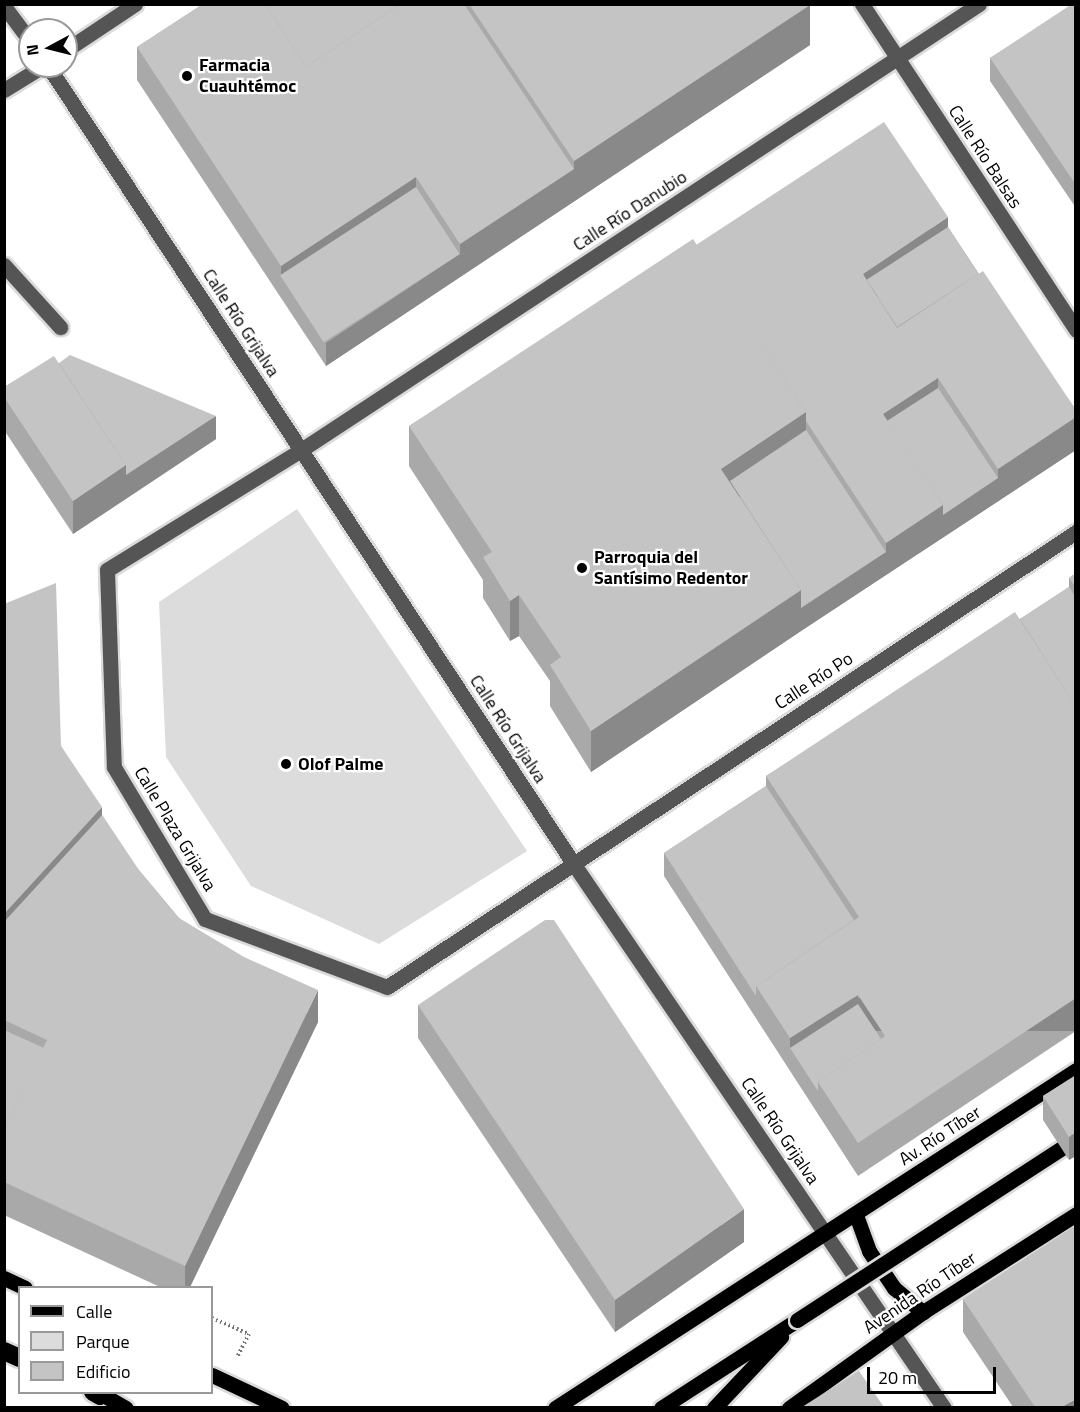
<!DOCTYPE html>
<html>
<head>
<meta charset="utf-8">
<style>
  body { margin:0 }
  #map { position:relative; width:1080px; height:1412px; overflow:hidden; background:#fff; font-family:"Titillium Web",sans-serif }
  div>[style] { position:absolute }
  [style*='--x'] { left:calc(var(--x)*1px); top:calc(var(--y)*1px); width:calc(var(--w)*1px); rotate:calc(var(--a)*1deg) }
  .green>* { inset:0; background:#dcdcdc }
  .path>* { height:4px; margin-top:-2px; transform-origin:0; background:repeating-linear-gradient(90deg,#777 0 1.5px,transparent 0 4.5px) }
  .roads { filter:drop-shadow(2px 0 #dbdbdb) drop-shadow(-2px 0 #dbdbdb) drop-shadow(0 2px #dbdbdb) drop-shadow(0 -2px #dbdbdb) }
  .minor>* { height:15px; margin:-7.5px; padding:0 7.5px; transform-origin:7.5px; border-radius:7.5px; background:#555 }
  .major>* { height:15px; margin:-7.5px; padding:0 7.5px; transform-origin:7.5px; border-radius:7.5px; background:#000 }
  .highway>* { height:18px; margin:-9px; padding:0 9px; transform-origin:9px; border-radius:9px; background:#000 }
  .bridges { filter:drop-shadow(2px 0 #dbdbdb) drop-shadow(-2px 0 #dbdbdb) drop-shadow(0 2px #dbdbdb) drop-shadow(0 -2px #dbdbdb) }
  .major-bridge>* { height:15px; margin:-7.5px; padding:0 7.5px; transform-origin:7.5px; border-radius:7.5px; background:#000 }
  .wall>* { inset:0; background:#a9a9a9 }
  .shaded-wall>* { inset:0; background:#898989; transform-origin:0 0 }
  .building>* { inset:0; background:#c4c4c4; transform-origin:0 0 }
  .dots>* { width:16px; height:16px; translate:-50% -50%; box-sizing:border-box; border:3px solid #fff; border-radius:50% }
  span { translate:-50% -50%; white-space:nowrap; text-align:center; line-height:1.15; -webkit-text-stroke:4.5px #fff; paint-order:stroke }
  .poi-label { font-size:18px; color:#000; font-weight:700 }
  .left { translate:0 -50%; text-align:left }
  .street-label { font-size:18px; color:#000 }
  .frame { position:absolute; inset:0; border:6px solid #000; pointer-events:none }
  .legend { position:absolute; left:18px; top:1286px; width:195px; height:108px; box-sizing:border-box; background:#fff; border:2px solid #999; margin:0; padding:8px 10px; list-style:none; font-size:18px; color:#000 }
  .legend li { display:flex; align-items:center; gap:12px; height:30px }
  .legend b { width:30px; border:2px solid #999 }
  .north { position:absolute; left:18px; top:18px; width:60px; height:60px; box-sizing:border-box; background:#fff; border:2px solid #999; border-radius:50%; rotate:263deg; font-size:16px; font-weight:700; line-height:24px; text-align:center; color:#000 }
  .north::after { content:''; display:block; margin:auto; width:21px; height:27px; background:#000; clip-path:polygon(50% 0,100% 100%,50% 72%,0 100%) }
  .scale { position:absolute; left:867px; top:1367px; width:129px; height:27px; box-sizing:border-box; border:3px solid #000; border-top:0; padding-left:8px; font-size:18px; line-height:21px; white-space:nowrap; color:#000; -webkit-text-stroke:4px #fff; paint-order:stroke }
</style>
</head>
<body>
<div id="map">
  <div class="green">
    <i style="clip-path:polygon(297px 509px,527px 851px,379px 944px,251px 886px,166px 757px,159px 602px)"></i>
  </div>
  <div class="path">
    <i style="--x:212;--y:1318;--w:40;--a:23.4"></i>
    <i style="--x:249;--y:1334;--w:25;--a:117"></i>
  </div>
  <div class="roads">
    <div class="minor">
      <i style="--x:862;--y:4;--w:390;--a:56.7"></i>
      <i style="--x:979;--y:4;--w:812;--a:146.66"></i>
      <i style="--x:301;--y:450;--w:228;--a:148.3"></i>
      <i style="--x:107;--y:570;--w:197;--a:88"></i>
      <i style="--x:114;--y:767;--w:177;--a:59.1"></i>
      <i style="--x:205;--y:919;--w:194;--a:20.5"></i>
      <i style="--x:387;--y:987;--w:826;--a:-33.44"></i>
      <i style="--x:4;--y:6;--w:44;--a:53.4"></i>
      <i style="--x:66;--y:50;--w:83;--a:-33.7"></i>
      <i style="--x:48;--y:66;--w:954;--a:56.63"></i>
      <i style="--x:573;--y:863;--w:659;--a:55.76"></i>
      <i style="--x:4;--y:90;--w:46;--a:-31.6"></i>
      <i style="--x:4;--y:265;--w:84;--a:47.9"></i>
    </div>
    <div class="major">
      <i style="--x:856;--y:1215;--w:38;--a:70"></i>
      <i style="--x:869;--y:1251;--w:45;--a:56"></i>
      <i style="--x:894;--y:1288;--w:38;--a:40"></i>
      <i style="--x:4;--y:1278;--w:23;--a:25"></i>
      <i style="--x:212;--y:1375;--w:77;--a:25.2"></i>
      <i style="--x:98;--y:1392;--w:32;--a:30"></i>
      <i style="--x:555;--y:1408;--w:621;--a:-32.97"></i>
      <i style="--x:661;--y:1408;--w:162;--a:-32.9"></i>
      <i style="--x:714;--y:1408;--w:98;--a:-46.7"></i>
      <i style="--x:789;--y:1408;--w:165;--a:-35.6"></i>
      <i style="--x:923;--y:1312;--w:182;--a:-32.6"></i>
    </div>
    <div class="highway">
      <i style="--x:4;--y:1351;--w:17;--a:24"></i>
      <i style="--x:93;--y:1392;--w:8;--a:30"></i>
    </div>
  </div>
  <div class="bridges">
    <div class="major-bridge">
      <i style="--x:797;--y:1320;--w:333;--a:-33"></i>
    </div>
  </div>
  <div class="wall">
    <i style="clip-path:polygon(203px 4px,810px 5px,810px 45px,326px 366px,137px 80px,137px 47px)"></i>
    <i style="clip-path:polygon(1076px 4px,1076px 208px,990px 81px,990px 58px)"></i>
    <i style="clip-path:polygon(948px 227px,979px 274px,1076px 410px,1076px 450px,801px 631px,591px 772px,550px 706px,550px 681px,519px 636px,510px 641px,483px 598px,483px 580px,409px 466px,409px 426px,696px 245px)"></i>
    <i style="clip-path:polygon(59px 363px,216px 439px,73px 534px,4px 430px,4px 387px)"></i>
    <i style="clip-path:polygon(1076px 573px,1076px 1031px,858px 1176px,664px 876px,664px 853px,766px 786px,766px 776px,1020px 619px,1069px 587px,1069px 578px)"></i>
    <i style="clip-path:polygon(4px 604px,61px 746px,102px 815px,138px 869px,179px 918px,318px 1022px,190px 1287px,160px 1287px,4px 1215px)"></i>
    <i style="clip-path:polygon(418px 1005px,744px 1242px,615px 1332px,418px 1038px)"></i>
    <i style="clip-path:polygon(1076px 1075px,1069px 1160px,1043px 1120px,1043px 1096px)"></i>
    <i style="clip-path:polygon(963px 1299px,1076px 1407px,1013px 1407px,963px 1332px)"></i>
  </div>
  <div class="shaded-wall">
    <i style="clip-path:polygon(810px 5px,810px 45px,326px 366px,326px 343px,460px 254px,460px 244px,574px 169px,574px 161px)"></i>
    <i style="clip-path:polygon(416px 177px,416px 210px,281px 276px,281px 299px,281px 266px)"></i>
    <i style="clip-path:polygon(948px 217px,948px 250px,873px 300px,863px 274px)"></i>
    <i style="clip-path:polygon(938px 378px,938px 411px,893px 440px,883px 414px)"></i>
    <i style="clip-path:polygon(806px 412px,806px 453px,732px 502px,721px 469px)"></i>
    <i style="clip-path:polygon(216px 416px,216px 439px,73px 534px,73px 501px,126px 465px)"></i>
    <i style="clip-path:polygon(1076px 417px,1076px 450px,801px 631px,591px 772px,591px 731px,801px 590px,886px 552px,886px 543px,943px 505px,998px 478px,998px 469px)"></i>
    <i style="clip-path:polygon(519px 595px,519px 636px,510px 641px,510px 601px)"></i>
    <i style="clip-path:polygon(102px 807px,102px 848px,4px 955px,4px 914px)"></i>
    <i style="clip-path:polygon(318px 990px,318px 1022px,190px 1287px,185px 1287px,185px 1266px)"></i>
    <i style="clip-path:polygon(858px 995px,858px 1027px,790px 1048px,790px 1038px)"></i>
    <i style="left:1076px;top:998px;width:33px;height:262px;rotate:90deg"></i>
    <i style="clip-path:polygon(1076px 1133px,1076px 1156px,1069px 1160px,1069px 1137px)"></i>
    <i style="clip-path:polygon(744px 1209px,744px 1242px,615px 1332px,615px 1300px)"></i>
    <i style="clip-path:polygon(1076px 1399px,1076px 1407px,1062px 1407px)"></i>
  </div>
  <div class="building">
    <i style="clip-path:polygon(203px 4px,265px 4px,306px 67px,401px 4px,464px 4px,574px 169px,460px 244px,416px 177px,281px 266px,137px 47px)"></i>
    <i style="clip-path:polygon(265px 4px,401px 4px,306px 67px)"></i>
    <i style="clip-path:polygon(469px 4px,810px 4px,810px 5px,574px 161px)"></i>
    <i style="clip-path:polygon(1072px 4px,1076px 4px,1076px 185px,990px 58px)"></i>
    <i style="clip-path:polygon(884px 122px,948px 217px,863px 274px,897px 328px,983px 271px,1076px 410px,1076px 417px,998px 469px,938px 378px,883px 414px,943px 505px,886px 543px,806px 421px,806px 412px,696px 245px)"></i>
    <i style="left:416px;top:187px;width:80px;height:162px;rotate:57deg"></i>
    <i style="left:948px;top:227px;width:56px;height:97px;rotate:57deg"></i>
    <i style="clip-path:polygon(693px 239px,806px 412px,721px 469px,801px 590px,591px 731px,550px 665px,561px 657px,519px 595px,510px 601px,483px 557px,492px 552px,409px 426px)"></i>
    <i style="clip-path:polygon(70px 355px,216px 416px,126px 475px,126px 465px,59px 363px)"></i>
    <i style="clip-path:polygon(54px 356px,126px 465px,73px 501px,4px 397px,4px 387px)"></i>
    <i style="clip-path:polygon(938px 388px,998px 478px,943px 515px,943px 505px,887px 421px)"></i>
    <i style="clip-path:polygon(806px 430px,886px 552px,801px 608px,801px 590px,730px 481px)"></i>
    <i style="clip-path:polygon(1076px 573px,1076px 588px,1069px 578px)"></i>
    <i style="clip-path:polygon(56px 583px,61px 746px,102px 807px,4px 914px,4px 604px)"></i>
    <i style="clip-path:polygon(1069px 587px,1076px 598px,1076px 697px,1071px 699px,1020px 619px)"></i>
    <i style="clip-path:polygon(1015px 612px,1071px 699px,1076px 697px,1076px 998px,858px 1143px,818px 1082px,885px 1036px,858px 995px,790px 1038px,756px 986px,859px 917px,766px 776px)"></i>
    <i style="clip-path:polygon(766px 786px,854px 920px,756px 986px,756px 996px,664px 853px)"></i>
    <i style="clip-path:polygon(102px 815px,138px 869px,179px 918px,244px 957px,318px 990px,185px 1266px,4px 1182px,4px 1130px,47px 1040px,4px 1020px,4px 922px)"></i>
    <i style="clip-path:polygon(545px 920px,554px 920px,744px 1209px,615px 1300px,418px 1005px)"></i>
    <i style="clip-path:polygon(858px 1004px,881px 1039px,818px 1082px,818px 1091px,790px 1048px)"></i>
    <i style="clip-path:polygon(4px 1030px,44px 1048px,4px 1130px)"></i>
    <i style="clip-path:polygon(1076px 1075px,1076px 1133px,1069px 1137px,1043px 1096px)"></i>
    <i style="clip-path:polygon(1076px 1225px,1076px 1399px,1062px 1407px,1035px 1407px,963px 1299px)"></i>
    <i style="clip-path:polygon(859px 1371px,884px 1407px,802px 1407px)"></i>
  </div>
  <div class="dots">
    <i style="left:187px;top:76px;background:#000"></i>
    <i style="left:582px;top:568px;background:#000"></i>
    <i style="left:286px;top:764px;background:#000"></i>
  </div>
  <div class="poi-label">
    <span class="left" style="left:199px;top:76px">Farmacia<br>Cuauhtémoc</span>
    <span class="left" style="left:594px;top:568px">Parroquia del<br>Santísimo Redentor</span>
    <span class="left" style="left:298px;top:764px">Olof Palme</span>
  </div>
  <div class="street-label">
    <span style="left:985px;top:157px;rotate:57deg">Calle Río Balsas</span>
    <span style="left:630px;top:211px;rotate:-33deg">Calle Río Danubio</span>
    <span style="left:241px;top:323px;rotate:57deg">Calle Río Grijalva</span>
    <span style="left:814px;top:681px;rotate:-33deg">Calle Río Po</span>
    <span style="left:508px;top:729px;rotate:57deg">Calle Río Grijalva</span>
    <span style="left:175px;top:829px;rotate:59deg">Calle Plaza Grijalva</span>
    <span style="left:780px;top:1131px;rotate:56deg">Calle Río Grijalva</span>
    <span style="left:940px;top:1136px;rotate:-33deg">Av. Río Tíber</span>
    <span style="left:920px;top:1293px;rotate:-34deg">Avenida Río Tíber</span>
  </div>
  <div class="frame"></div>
  <ul class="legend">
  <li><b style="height:8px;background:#000"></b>Calle</li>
  <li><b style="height:16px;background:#dcdcdc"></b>Parque</li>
  <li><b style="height:16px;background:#c4c4c4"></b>Edificio</li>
  </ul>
  <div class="north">N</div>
  <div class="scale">20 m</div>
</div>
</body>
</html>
